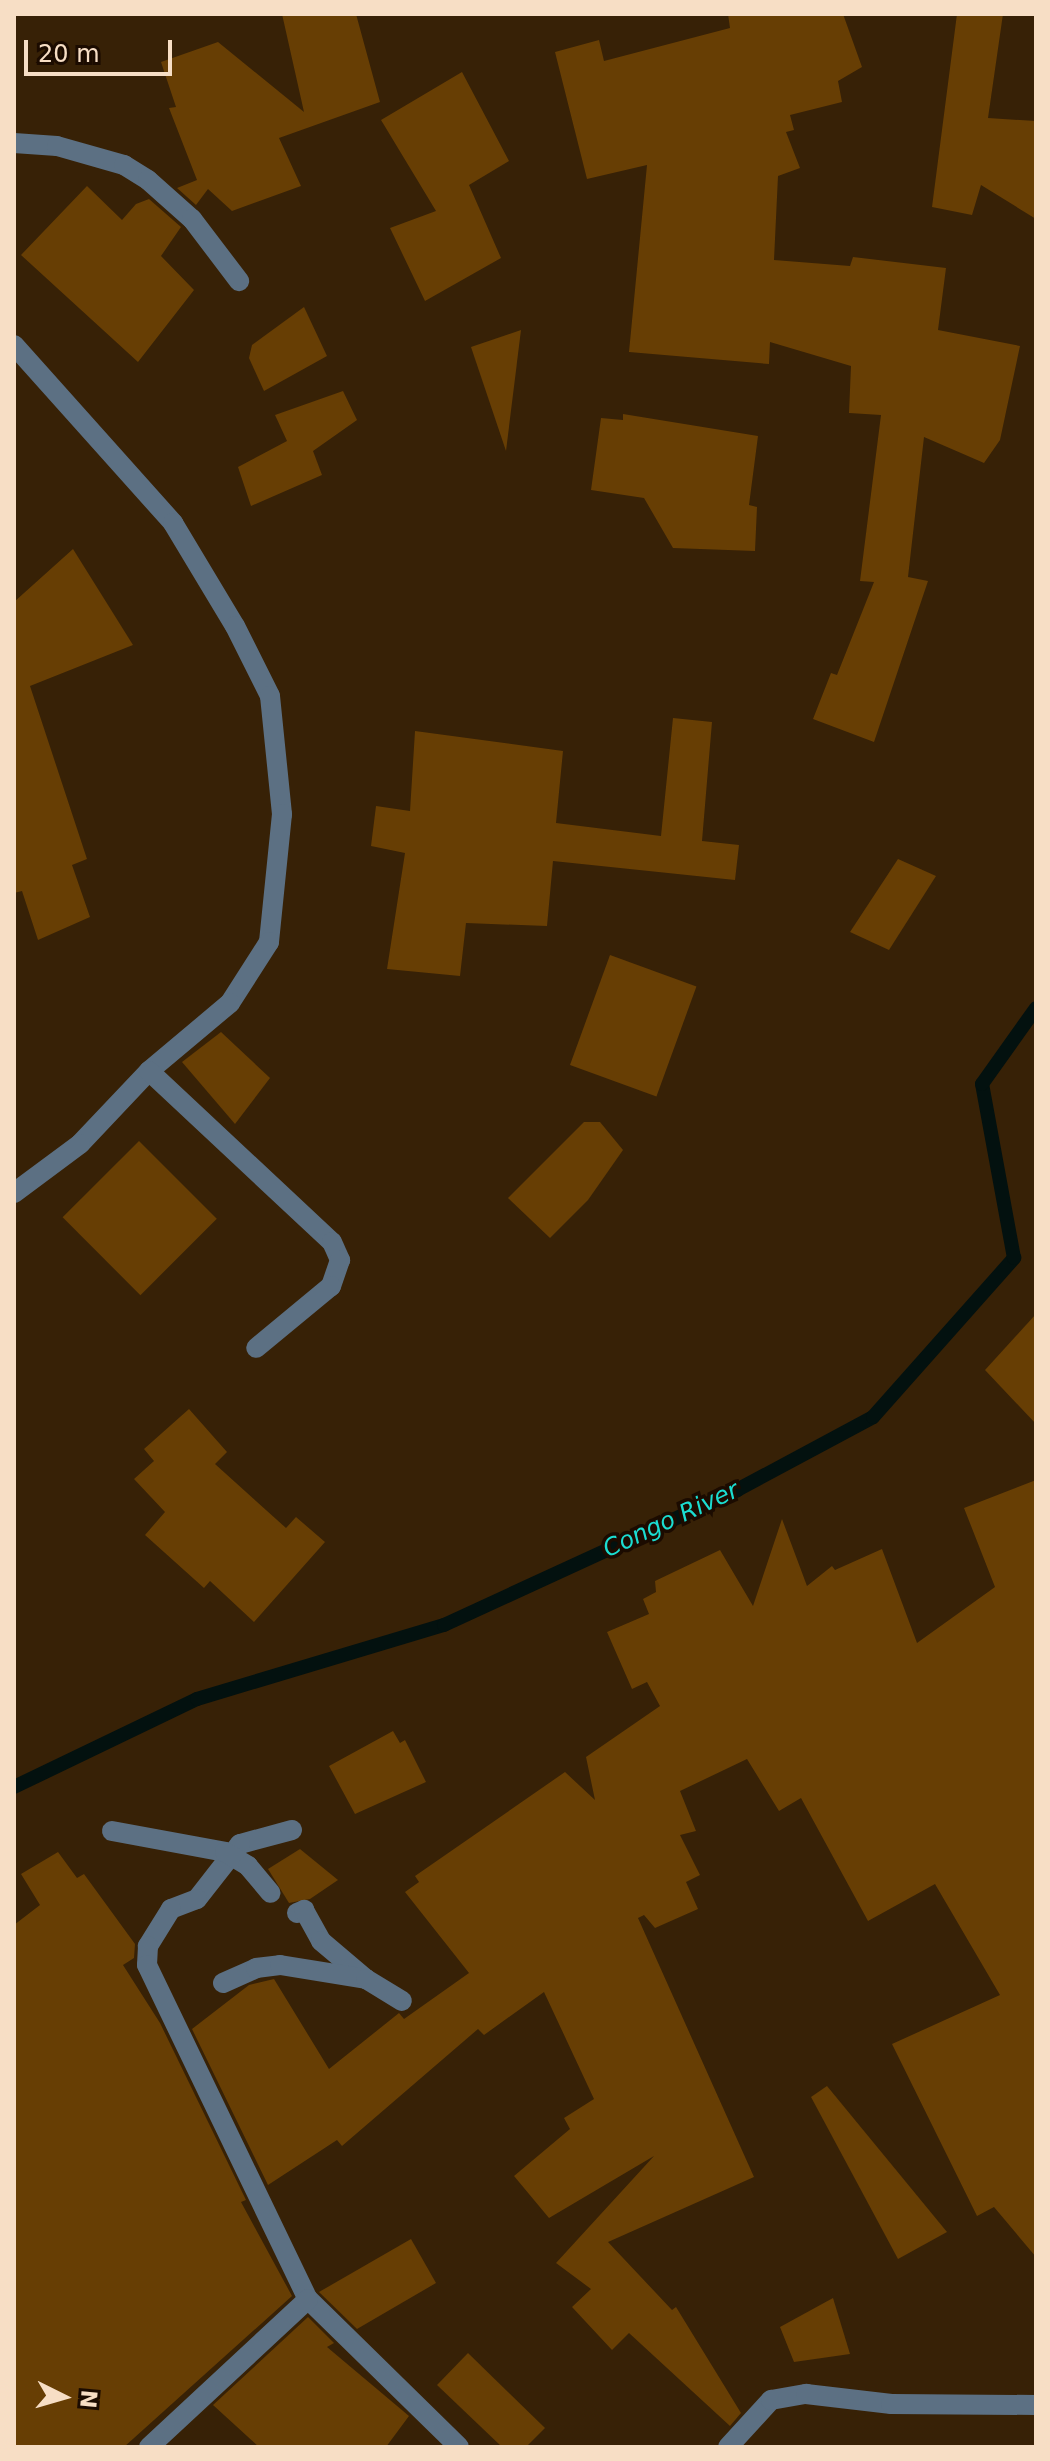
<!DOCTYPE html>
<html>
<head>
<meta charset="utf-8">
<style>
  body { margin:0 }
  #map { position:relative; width:1050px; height:2461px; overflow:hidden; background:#372106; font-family:"DejaVu Sans",sans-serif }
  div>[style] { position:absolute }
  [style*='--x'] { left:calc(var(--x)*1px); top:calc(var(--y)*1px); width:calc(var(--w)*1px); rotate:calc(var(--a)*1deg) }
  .stream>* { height:14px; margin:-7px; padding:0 7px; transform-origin:7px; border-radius:7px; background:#03110f }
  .building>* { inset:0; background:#673e04; transform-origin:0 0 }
  .minor>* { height:20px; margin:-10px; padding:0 10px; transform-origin:10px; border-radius:10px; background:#5c7083 }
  span { translate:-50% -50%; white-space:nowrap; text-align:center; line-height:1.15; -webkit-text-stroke:7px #1b0b00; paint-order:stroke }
  .water-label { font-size:24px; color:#1bddd1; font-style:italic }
  .frame { position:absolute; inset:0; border:16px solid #f7dec5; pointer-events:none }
  .north { position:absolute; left:24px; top:2357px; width:80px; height:80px; -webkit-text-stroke:6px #1b0b00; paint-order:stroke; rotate:95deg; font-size:22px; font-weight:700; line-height:32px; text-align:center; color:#f7dec5 }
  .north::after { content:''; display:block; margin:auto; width:28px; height:36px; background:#f7dec5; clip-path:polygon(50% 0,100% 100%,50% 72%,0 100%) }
  .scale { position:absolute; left:24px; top:40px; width:148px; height:36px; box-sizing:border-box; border:4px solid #f7dec5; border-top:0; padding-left:10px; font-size:24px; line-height:28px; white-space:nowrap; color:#f7dec5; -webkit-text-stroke:6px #1b0b00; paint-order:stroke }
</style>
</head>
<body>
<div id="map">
  <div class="stream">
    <i style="--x:14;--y:1787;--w:203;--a:-25.7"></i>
    <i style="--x:197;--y:1699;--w:258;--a:-16.7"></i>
    <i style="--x:444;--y:1625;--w:323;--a:-24.7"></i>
    <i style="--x:737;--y:1490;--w:154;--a:-28.2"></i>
    <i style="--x:873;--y:1417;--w:213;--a:-48.4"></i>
    <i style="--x:1014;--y:1258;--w:177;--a:-100.4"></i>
    <i style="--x:982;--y:1084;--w:93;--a:-54.6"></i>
  </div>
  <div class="building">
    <i style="clip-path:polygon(282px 14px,356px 14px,380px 102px,279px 138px,301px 186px,232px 211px,208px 189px,196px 205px,177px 188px,197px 180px,169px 108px,176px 107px,161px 62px,218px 42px,304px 112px)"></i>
    <i style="clip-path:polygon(728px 14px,843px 14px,862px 67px,838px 81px,842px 102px,790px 115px,794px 130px,786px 132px,800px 168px,778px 176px,774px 260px,850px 266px,853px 257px,946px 268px,938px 330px,1020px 346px,1000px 440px,984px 463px,924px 437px,908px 577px,928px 581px,874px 742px,813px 719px,831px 673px,837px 675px,874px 582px,860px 581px,881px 415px,849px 413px,851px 366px,770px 342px,769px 364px,629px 352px,647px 165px,587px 179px,555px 52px,599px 40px,604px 61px,730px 28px)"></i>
    <i style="clip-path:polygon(957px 14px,1003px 14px,988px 118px,1036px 121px,1036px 219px,981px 185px,972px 215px,932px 207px)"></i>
    <i style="clip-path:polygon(462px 72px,509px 161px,469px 185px,501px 258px,425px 301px,390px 228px,436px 211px,381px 120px)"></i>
    <i style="clip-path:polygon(87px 186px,122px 220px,136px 204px,149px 199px,181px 227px,161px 256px,194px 290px,138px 362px,21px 255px)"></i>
    <i style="clip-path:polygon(304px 307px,327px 356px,264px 391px,249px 358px,252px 345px)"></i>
    <i style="clip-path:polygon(521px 330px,506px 451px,471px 347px)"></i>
    <i style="clip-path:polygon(343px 391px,357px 420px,313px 451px,322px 475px,251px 506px,238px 467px,287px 441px,275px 415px)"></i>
    <i style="clip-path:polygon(623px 414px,758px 436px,749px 505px,757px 507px,755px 551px,673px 548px,644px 498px,591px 490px,601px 418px,623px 420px)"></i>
    <i style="clip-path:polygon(73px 549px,133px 645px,30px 686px,87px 859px,72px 865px,90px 917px,38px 940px,22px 891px,14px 893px,14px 602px)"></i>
    <i style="clip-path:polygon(673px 718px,712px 722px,702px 841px,739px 845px,735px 880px,553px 861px,547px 926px,466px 923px,460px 976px,387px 969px,405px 853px,371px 846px,376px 806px,410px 811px,415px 731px,563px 751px,556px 823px,661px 836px)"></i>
    <i style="clip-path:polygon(898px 859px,936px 876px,889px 950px,850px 932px)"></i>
    <i style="left:610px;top:955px;width:92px;height:117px;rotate:20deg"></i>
    <i style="clip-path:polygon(221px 1032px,270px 1078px,235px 1124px,182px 1062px)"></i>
    <i style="clip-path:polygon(584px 1122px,600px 1122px,623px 1150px,588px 1200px,550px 1238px,508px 1198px)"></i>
    <i style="left:139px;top:1141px;width:110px;height:108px;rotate:45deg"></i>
    <i style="clip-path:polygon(1036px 1314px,1036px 1424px,985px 1370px)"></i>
    <i style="clip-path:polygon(189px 1409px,227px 1452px,215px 1464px,286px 1528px,296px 1517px,325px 1542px,254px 1622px,210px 1581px,204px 1588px,145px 1535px,165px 1512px,134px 1479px,154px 1461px,144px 1449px)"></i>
    <i style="clip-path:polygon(1036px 1480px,1036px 2257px,994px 2207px,977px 2216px,892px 2044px,1000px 1995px,935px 1884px,868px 1921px,801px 1798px,779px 1811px,747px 1759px,680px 1791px,696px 1831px,680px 1835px,700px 1875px,686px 1882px,698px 1909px,655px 1928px,644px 1915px,638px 1918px,754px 2177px,608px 2242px,672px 2310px,676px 2307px,741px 2413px,730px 2426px,629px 2333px,612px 2350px,572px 2307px,591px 2289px,556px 2263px,654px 2156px,549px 2218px,514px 2176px,570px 2129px,564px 2118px,594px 2099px,544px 1992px,484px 2035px,478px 2029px,342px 2146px,337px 2140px,268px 2185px,192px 2029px,249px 1985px,274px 1979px,329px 2069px,399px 2013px,404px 2019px,469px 1973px,405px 1892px,419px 1882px,415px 1876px,565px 1772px,595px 1800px,586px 1757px,660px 1706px,647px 1682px,632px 1689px,607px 1632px,649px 1614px,643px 1599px,656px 1592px,655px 1581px,720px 1550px,753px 1606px,782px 1519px,807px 1586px,832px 1566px,835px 1570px,882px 1549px,917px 1643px,995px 1587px,964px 1508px)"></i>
    <i style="clip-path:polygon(393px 1731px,400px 1743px,405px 1740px,426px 1782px,355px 1814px,329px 1766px)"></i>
    <i style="clip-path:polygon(300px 1849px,338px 1880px,310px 1899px,289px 1903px,268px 1869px)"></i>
    <i style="clip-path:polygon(58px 1852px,77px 1878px,84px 1874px,135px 1944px,134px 1958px,123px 1965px,160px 2023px,246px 2200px,241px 2202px,292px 2296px,124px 2447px,14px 2447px,14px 1925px,40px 1905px,21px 1874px)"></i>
    <i style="clip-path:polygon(827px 2086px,947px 2232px,898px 2259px,811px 2097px)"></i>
    <i style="clip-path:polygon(411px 2239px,436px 2283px,357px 2329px,319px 2292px)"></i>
    <i style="clip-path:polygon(833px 2298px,850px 2354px,794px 2362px,780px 2327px)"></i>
    <i style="clip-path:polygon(308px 2317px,334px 2343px,327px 2347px,409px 2416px,386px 2447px,259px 2447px,213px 2405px)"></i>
    <i style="clip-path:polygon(468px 2353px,545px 2428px,526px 2447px,502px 2447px,437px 2385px)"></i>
  </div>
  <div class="minor">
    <i style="--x:14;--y:143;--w:43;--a:4"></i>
    <i style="--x:57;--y:146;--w:70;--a:15.8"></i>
    <i style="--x:124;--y:165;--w:28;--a:32"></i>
    <i style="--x:148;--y:180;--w:59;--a:41.6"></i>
    <i style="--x:192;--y:219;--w:78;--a:52.8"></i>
    <i style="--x:14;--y:345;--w:239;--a:48.2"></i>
    <i style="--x:173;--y:523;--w:120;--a:59"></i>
    <i style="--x:235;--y:626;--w:78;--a:63.4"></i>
    <i style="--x:270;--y:696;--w:119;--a:84.2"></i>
    <i style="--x:282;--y:814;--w:129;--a:95.8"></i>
    <i style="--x:269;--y:942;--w:72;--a:122.6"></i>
    <i style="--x:230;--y:1003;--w:106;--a:140"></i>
    <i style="--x:149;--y:1071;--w:100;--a:133.4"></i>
    <i style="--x:80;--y:1144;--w:82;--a:143.4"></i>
    <i style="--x:149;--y:1071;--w:250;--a:43.1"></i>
    <i style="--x:332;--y:1242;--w:20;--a:66"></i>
    <i style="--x:340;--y:1260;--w:28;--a:109"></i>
    <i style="--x:331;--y:1286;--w:97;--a:140.4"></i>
    <i style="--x:292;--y:1830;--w:54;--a:164.9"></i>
    <i style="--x:240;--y:1844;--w:70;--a:128"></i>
    <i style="--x:197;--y:1899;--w:28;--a:159"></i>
    <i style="--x:171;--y:1909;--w:44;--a:121.9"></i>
    <i style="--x:148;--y:1946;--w:19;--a:93"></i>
    <i style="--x:147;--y:1965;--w:371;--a:64.3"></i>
    <i style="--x:308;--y:2299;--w:211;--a:44.4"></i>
    <i style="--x:112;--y:1831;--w:115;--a:10.5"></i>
    <i style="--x:225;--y:1852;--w:27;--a:31"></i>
    <i style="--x:248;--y:1866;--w:35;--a:50"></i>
    <i style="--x:297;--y:1913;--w:8;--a:-23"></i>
    <i style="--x:304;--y:1910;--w:35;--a:61"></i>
    <i style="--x:321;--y:1941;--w:59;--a:40.2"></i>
    <i style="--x:223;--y:1983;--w:36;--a:-24"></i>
    <i style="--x:256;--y:1968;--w:24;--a:-7"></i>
    <i style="--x:280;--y:1965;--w:87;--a:9.2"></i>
    <i style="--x:366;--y:1979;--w:42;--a:31.4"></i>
    <i style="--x:149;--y:2447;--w:217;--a:-42.9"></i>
    <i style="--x:728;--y:2447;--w:64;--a:-47.5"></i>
    <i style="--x:771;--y:2400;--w:36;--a:-10"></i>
    <i style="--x:806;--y:2394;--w:86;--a:6.7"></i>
    <i style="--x:891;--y:2404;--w:145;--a:0.4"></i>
  </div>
  <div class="water-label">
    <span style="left:671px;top:1520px;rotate:-25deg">Congo River</span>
  </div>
  <div class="frame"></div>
  <div class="north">N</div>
  <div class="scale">20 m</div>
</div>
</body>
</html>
